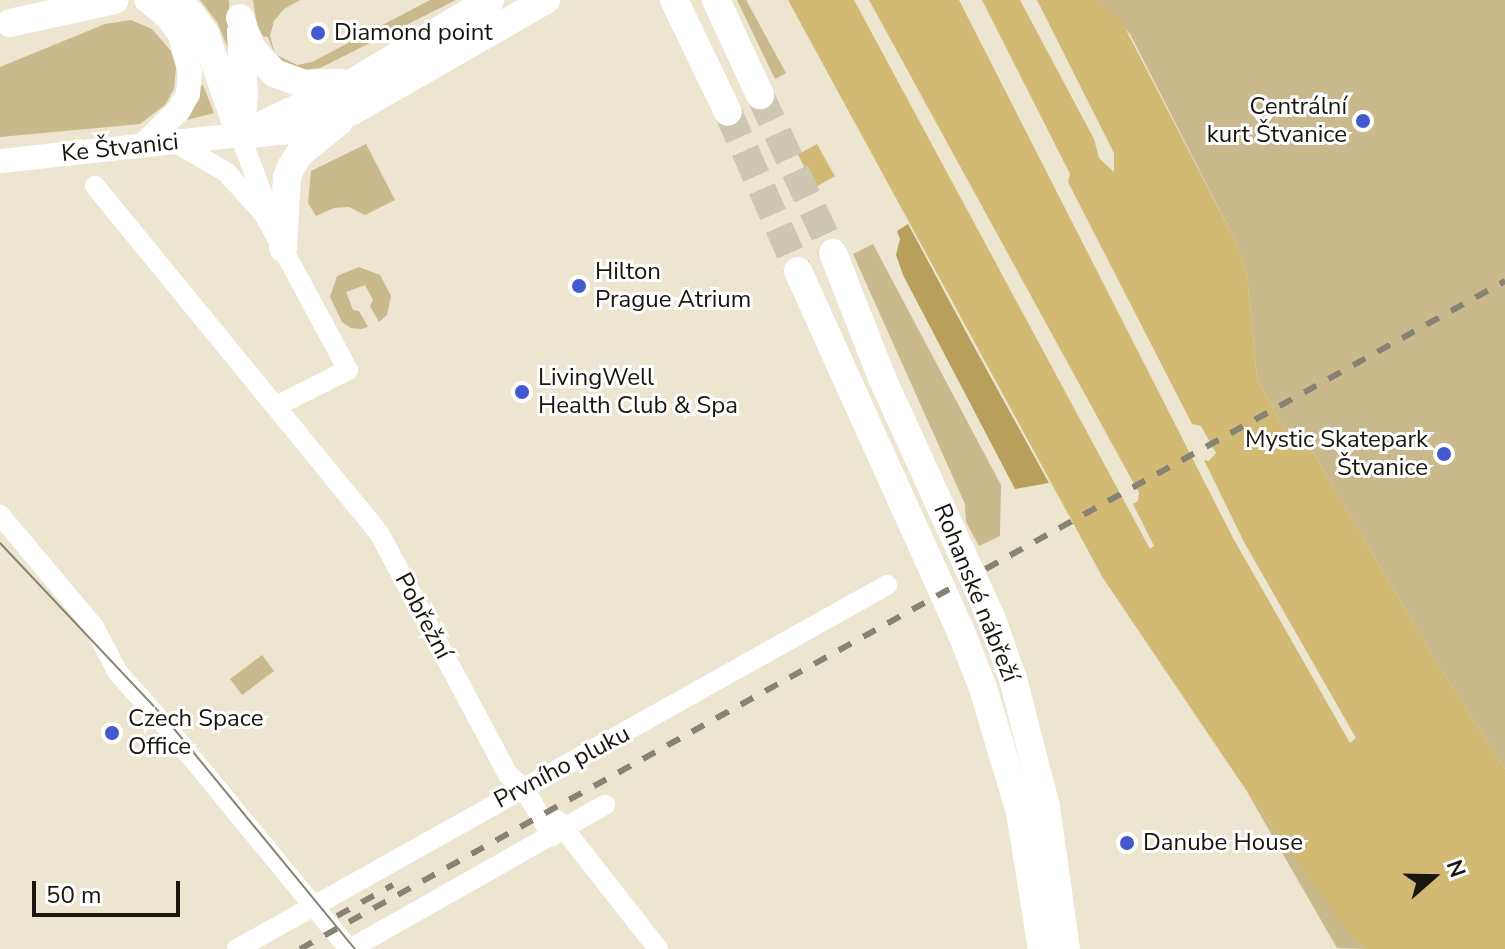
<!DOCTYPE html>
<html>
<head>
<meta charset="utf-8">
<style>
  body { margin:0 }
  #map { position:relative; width:1505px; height:949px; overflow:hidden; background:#ece5d0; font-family:"Nunito Sans",sans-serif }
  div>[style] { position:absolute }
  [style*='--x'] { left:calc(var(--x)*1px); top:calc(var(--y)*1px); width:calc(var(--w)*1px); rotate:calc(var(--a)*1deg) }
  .green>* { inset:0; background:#cab98c; transform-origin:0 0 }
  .forest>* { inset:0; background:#b8a05c }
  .water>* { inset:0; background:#d2ba75; transform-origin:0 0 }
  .secondary-tunnel>* { height:28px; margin-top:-14px; transform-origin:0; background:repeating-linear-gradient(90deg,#ccc6b3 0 28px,transparent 0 42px) }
  .minor>* { height:20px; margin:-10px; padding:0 10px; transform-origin:10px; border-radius:10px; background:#fff }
  .tertiary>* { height:24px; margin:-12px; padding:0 12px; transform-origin:12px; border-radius:12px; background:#fff }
  .secondary>* { height:28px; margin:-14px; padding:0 14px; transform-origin:14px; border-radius:14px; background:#fff }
  .tram>* { height:2px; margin:-1px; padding:0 1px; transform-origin:1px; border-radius:1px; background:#878374 }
  .rail>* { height:6px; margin-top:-3px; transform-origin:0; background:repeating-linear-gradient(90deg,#878374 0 14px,transparent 0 28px) }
  .dots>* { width:22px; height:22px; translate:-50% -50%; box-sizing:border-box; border:4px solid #fff; border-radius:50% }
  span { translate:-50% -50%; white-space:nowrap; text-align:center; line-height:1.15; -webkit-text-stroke:6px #fff; paint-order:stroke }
  .poi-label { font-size:24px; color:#18160f }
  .left { translate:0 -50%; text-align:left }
  .right { translate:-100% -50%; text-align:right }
  .street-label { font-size:24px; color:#18160f }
  .north { position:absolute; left:1393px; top:837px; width:80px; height:80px; -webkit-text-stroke:6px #fff; paint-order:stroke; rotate:70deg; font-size:22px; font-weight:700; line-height:32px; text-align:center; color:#18160f }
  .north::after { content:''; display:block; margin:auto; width:28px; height:36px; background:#18160f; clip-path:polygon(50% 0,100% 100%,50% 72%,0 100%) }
  .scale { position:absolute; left:32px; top:881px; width:148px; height:36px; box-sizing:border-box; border:4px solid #18160f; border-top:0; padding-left:10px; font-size:24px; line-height:28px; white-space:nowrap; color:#18160f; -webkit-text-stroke:6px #fff; paint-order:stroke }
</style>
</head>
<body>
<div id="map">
  <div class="green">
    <i style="clip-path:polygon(200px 0,229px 0,230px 53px,217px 22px)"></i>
    <i style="clip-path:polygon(253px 0,300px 0,284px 9px,274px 21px,270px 36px,275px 54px,297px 65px,312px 62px,430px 0,456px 0,320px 68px,303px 70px,287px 65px,275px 55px,268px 37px,263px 36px,257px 25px)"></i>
    <i style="clip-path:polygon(737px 0,746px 0,786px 73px,775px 79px)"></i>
    <i style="clip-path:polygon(1098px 0,1505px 0,1505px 769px,1432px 655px,1310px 447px,1306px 450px,1284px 430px,1257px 378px,1247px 274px,1238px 246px,1130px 34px)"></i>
    <i style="clip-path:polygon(131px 20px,152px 29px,171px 51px,176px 68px,174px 89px,165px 105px,140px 124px,0 137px,0 67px,105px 24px)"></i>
    <i style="clip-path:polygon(203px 85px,214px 113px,187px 120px,200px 86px)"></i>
    <i style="clip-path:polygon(366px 144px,395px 200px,365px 215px,349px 207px,334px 208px,316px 216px,308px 203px,311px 171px)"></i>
    <i style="clip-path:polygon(873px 244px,1001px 485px,1000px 536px,979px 546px,966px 522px,965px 504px,853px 254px)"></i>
    <i style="clip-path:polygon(359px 267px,380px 275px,391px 296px,387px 315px,379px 322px,370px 306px,373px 300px,365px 285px,346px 292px,353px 310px,359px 311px,368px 327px,361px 329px,351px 328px,342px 322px,330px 297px,337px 276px)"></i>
    <i style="left:262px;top:655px;width:20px;height:40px;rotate:53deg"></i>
    <i style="clip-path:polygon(1246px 790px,1348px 931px,1365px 949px,1337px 948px)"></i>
  </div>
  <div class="forest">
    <i style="clip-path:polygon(908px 224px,972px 343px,1049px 483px,1015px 489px,903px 275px,896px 255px,900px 239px,897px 231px)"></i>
  </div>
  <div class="water">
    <i style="clip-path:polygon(788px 0,854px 0,1150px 549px,1154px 546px,1133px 504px,1138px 501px,1139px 493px,869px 0,959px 0,1233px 538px,1350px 743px,1356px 738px,1244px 542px,1204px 460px,1209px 461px,1216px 453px,1201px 426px,1192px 424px,1068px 182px,1070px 174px,982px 0,1020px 0,1094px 139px,1099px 158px,1114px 172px,1114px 153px,1037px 0,1098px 0,1123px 24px,1238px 246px,1247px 274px,1257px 378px,1284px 430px,1306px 450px,1310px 447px,1432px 655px,1505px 769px,1505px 949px,1365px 949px,1348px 932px,1246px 790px,1103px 578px)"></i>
    <i style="left:817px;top:144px;width:37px;height:22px;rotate:61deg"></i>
  </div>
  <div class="secondary-tunnel">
    <i style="--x:760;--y:95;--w:174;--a:65.2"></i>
    <i style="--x:728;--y:112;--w:174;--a:66.2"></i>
  </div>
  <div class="minor">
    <i style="--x:240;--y:135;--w:77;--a:69.4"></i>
    <i style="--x:176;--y:143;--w:58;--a:30.1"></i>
    <i style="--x:226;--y:172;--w:57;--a:47.9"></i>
    <i style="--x:264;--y:214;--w:177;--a:61.7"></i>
    <i style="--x:348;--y:370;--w:80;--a:153.4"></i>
    <i style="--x:95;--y:186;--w:448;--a:50.7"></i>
    <i style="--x:379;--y:533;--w:274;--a:61.9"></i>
    <i style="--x:508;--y:775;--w:21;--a:39"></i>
    <i style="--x:524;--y:788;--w:56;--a:60.3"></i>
    <i style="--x:0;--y:515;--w:146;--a:50"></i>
    <i style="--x:94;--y:627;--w:52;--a:62.4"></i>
    <i style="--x:118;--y:673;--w:69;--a:48"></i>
    <i style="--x:164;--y:724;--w:291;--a:50.6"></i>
    <i style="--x:557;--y:820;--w:164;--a:51.9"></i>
    <i style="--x:237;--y:949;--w:745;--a:-29.25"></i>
    <i style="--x:350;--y:949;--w:293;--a:-29.5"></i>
  </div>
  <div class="tertiary">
    <i style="--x:143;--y:145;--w:50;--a:-44.2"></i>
    <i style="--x:179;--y:110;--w:18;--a:-61"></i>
    <i style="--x:188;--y:94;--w:22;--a:-85"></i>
    <i style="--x:190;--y:72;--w:38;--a:-105"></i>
    <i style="--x:180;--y:35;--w:22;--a:-126"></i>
    <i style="--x:167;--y:17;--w:27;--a:-141"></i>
    <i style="--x:0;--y:161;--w:241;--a:-6.2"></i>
  </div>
  <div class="secondary">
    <i style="--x:174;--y:0;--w:21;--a:39"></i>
    <i style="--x:190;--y:13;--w:26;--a:54"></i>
    <i style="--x:205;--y:34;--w:107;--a:70.9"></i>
    <i style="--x:674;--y:0;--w:124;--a:64.3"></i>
    <i style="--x:716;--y:0;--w:105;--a:65.1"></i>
    <i style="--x:240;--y:18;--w:32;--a:70"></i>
    <i style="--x:251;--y:48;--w:34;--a:47"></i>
    <i style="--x:274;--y:73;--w:32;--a:20"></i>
    <i style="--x:304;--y:84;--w:37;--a:-2"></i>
    <i style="--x:10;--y:23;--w:107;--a:-12.4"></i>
    <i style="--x:266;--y:123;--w:97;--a:-25"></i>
    <i style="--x:354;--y:82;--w:159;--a:-31.1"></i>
    <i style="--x:240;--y:130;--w:34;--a:-83"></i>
    <i style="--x:244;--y:96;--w:64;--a:-92.7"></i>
    <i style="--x:240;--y:135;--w:59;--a:-5.8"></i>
    <i style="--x:299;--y:129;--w:56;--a:-18.8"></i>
    <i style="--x:352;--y:111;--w:224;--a:-29.8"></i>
    <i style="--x:283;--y:248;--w:70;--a:-86.7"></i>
    <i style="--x:287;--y:178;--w:12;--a:-70"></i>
    <i style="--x:291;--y:167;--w:17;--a:-57"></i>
    <i style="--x:300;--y:153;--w:50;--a:-38.5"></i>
    <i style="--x:833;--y:253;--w:134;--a:68.6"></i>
    <i style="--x:882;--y:378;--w:263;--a:65.5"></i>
    <i style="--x:991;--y:617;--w:66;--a:70.5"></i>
    <i style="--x:1013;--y:679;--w:132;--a:75.5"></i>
    <i style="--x:1046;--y:807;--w:143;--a:82"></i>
    <i style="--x:798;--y:271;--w:391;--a:65.7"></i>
    <i style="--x:959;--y:627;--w:66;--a:68.5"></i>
    <i style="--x:983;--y:688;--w:129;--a:73.4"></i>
    <i style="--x:1020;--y:812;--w:139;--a:80.9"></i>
  </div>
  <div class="tram">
    <i style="--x:0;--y:543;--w:242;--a:46.7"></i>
    <i style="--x:166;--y:719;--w:298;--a:50.6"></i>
  </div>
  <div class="rail">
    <i style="--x:337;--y:916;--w:64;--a:-29"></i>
    <i style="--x:300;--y:949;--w:1378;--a:-29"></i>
  </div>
  <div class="dots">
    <i style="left:318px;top:33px;background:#435ace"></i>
    <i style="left:1363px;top:121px;background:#435ace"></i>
    <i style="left:579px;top:286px;background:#435ace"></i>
    <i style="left:522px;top:392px;background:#435ace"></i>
    <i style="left:1444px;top:454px;background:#435ace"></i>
    <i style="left:112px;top:733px;background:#435ace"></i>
    <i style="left:1127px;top:843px;background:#435ace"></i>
  </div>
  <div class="poi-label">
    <span class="left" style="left:334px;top:33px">Diamond point</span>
    <span class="right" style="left:1347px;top:121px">Centrální<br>kurt Štvanice</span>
    <span class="left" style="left:595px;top:286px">Hilton<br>Prague Atrium</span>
    <span class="left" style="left:538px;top:392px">LivingWell<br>Health Club &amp; Spa</span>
    <span class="right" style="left:1428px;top:454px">Mystic Skatepark<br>Štvanice</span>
    <span class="left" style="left:128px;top:733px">Czech Space<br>Office</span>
    <span class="left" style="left:1143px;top:843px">Danube House</span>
  </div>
  <div class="street-label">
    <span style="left:120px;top:148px;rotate:-6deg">Ke Štvanici</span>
    <span style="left:976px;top:593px;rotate:68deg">Rohanské nábřeží</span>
    <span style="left:423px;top:616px;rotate:62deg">Pobřežní</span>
    <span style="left:562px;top:767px;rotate:-28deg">Prvního pluku</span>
  </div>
  <div class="north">N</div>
  <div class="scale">50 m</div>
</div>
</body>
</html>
